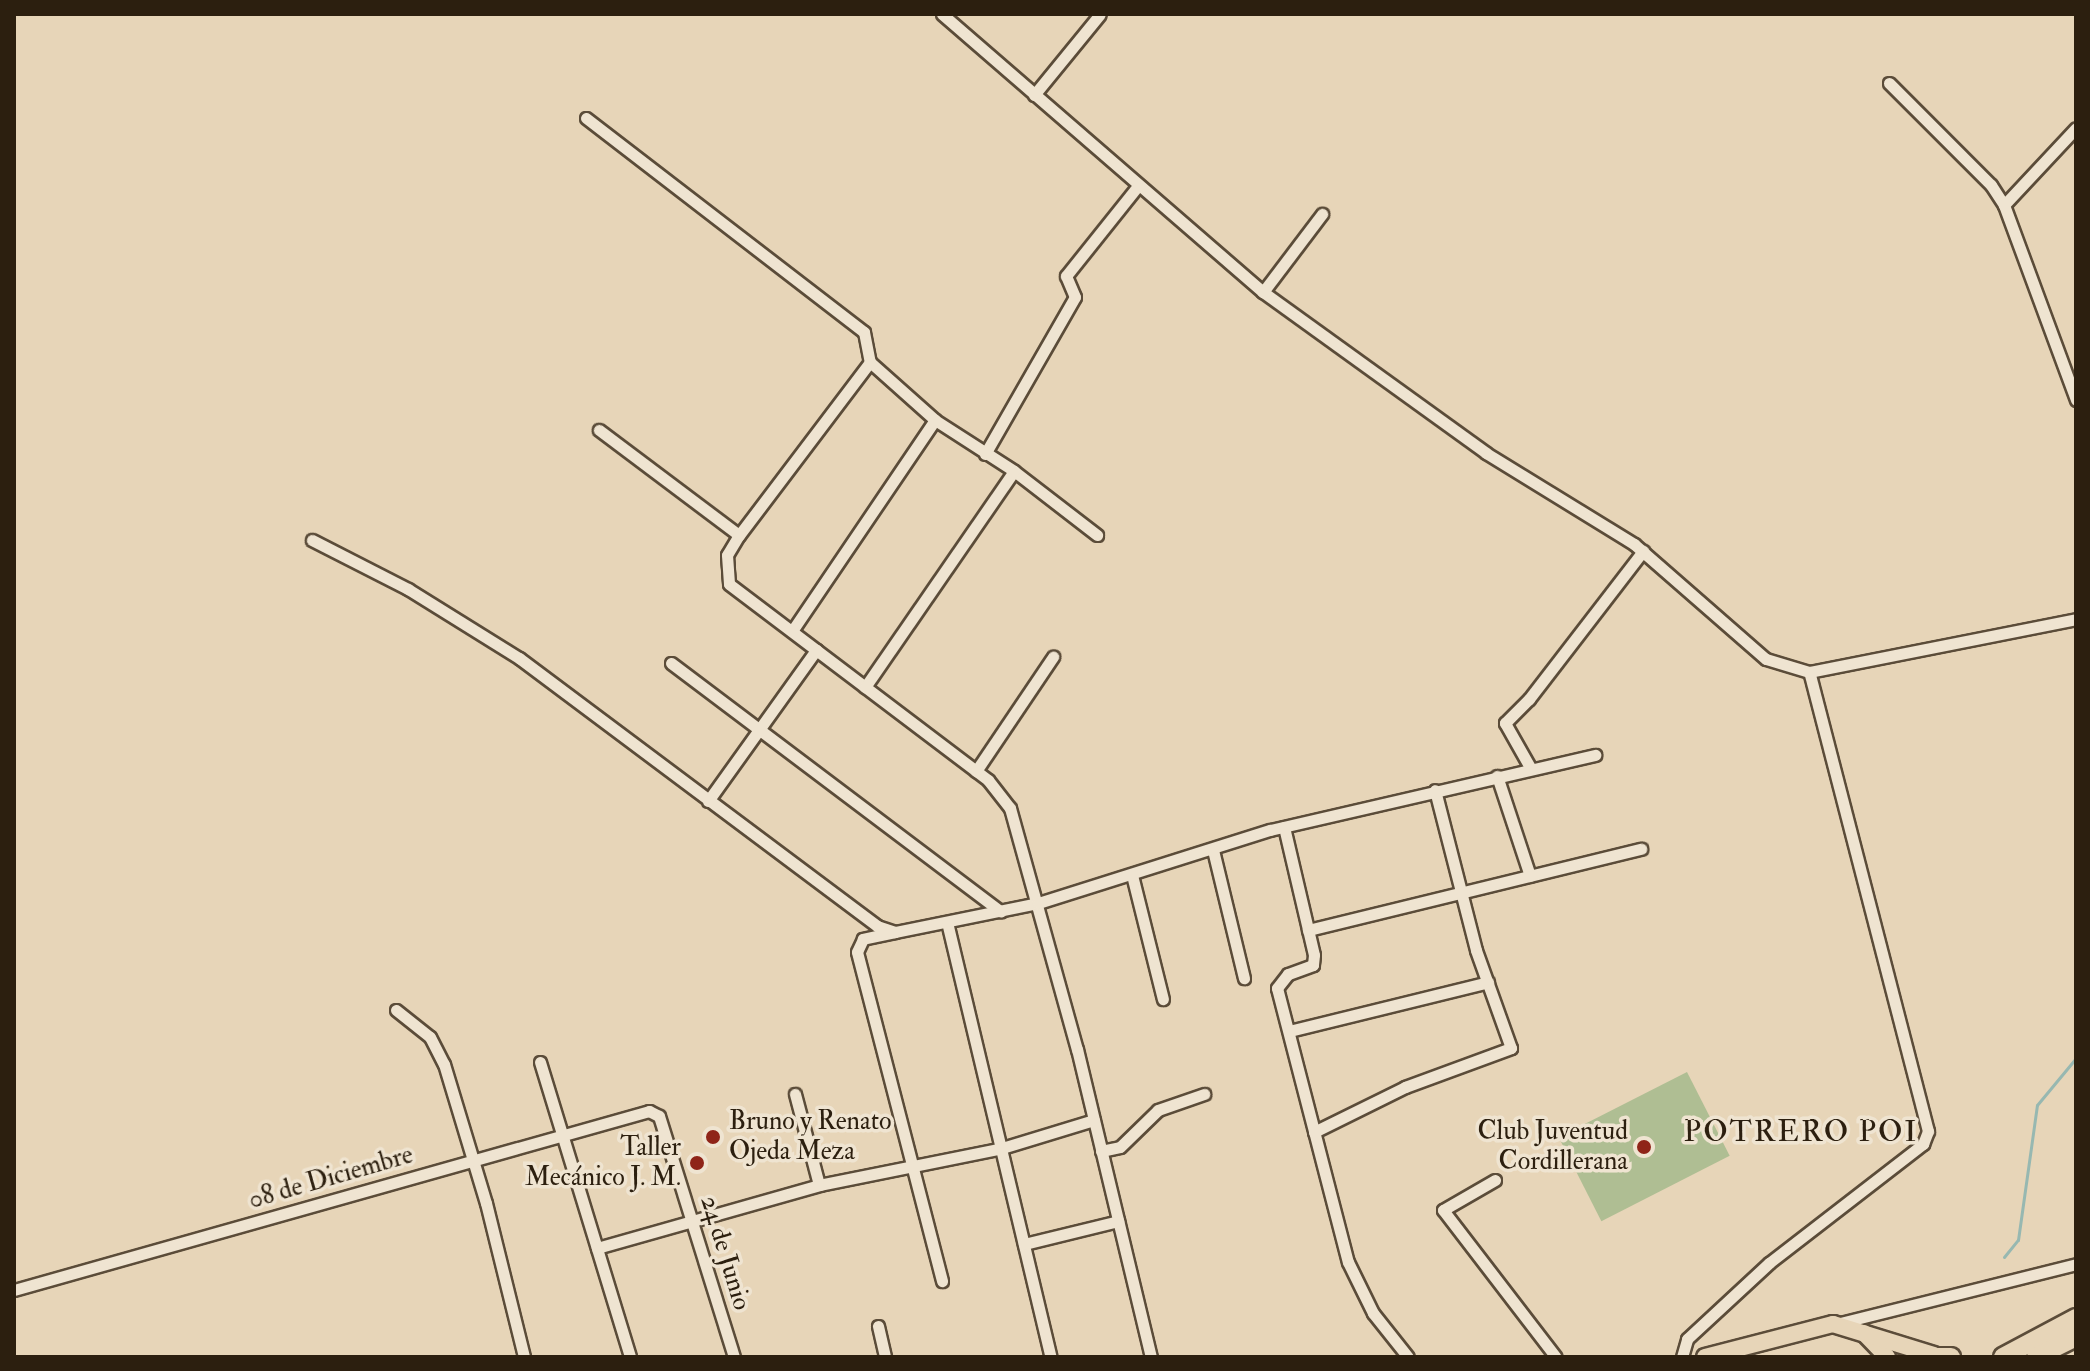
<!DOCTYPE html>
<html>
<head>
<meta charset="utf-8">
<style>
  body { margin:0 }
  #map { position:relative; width:2090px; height:1371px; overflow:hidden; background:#e7d5b8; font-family:"IM FELL Double Pica",serif }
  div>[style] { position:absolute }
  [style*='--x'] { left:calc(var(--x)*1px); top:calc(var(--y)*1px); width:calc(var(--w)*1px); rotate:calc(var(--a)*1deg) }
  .green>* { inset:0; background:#afbe93; transform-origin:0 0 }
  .stream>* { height:3px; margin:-1.5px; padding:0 1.5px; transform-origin:1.5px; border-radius:1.5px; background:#97b8b1 }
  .roads { filter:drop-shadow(2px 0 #5b4c39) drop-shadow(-2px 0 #5b4c39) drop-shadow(0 2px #5b4c39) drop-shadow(0 -2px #5b4c39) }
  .minor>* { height:11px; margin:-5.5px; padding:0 5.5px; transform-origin:5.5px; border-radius:5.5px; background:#efe4d1 }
  .primary>* { height:16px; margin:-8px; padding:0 8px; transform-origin:8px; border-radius:8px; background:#e7d5b8 }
  .trunk>* { height:18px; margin:-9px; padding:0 9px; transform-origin:9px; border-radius:9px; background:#e7d5b8 }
  .dots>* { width:22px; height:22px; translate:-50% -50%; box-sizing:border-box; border:4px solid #efe4d1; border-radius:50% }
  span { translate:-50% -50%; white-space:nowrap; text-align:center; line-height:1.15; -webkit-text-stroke:7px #efe4d1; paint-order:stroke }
  .poi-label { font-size:26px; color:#2c1f0f }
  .left { translate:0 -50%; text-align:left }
  .right { translate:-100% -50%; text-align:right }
  .street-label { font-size:26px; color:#2c1f0f }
  .quarter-label { font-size:30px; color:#2c1f0f; letter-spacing:2px }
  .frame { position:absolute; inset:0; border:16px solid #2c1f0f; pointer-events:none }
</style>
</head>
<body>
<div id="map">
  <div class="green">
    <i style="left:1687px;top:1072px;width:94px;height:144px;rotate:63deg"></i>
  </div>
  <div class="stream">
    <i style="--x:2004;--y:1257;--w:22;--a:-51"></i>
    <i style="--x:2018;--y:1240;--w:136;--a:-82"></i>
    <i style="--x:2037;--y:1105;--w:61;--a:-50.3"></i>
  </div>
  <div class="roads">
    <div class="minor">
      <i style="--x:942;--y:14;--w:425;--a:40.9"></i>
      <i style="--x:1263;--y:292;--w:275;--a:35.8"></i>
      <i style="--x:1486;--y:453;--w:174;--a:31.6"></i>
      <i style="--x:1634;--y:544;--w:175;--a:41.1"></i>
      <i style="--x:1766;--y:659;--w:45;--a:16.8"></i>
      <i style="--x:1809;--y:672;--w:272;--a:-11.2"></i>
      <i style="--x:1889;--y:83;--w:144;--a:45"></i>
      <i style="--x:1991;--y:185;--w:24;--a:57"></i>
      <i style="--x:2004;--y:205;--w:208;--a:69.7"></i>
      <i style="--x:1034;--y:95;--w:104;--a:-50.8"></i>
      <i style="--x:586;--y:118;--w:351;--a:37.6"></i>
      <i style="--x:864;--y:332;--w:31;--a:79"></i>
      <i style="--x:870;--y:362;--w:87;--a:41.7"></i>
      <i style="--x:935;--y:420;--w:94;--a:32.8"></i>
      <i style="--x:1014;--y:471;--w:105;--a:37.6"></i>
      <i style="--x:2004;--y:205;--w:105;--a:-46.9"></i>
      <i style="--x:1263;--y:292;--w:98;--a:-52.9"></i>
      <i style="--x:870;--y:362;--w:217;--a:127.1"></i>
      <i style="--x:739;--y:535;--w:23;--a:121"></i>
      <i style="--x:727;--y:555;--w:29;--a:86"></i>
      <i style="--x:729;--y:584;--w:325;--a:37.1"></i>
      <i style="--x:988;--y:780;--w:36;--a:52"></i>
      <i style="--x:1010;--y:808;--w:250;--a:74.5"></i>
      <i style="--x:1077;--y:1049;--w:317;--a:76.5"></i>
      <i style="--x:599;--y:430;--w:175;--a:36.9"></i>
      <i style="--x:985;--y:454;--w:181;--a:-60.2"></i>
      <i style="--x:1075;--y:297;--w:23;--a:-113"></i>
      <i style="--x:1066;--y:276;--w:114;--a:-51.4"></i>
      <i style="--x:312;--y:540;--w:108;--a:27"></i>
      <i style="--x:408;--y:589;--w:131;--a:31.9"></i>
      <i style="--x:519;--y:658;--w:447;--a:36.8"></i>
      <i style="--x:877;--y:926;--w:19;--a:18"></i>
      <i style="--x:895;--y:932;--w:146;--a:-11.5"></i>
      <i style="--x:1038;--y:903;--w:243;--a:-17.5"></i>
      <i style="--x:1270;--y:830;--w:334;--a:-13"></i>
      <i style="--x:792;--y:631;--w:255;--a:-55.9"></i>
      <i style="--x:671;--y:663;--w:413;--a:37"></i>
      <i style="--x:865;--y:687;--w:262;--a:-55.4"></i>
      <i style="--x:1531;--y:769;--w:53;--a:-119.5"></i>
      <i style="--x:1505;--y:723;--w:34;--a:-45"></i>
      <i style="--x:1529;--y:699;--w:187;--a:-52.4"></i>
      <i style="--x:976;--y:771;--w:138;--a:-56"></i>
      <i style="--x:1497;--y:776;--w:105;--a:71.7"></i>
      <i style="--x:708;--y:801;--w:186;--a:-54.4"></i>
      <i style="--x:1284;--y:827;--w:131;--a:76.8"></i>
      <i style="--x:1314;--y:955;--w:10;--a:96"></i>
      <i style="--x:1313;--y:965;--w:27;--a:160"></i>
      <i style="--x:1288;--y:974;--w:18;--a:128"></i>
      <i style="--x:1277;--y:988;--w:283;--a:75.5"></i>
      <i style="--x:1348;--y:1262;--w:57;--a:63.9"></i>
      <i style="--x:1373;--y:1313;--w:56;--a:51.5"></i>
      <i style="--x:1213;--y:850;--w:132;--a:76.4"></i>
      <i style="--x:1132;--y:875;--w:128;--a:76"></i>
      <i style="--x:947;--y:922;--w:447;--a:76.6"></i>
      <i style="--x:1308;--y:930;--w:343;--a:-13.7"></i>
      <i style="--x:895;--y:932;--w:33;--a:168"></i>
      <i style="--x:863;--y:939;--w:14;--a:115"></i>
      <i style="--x:857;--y:952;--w:340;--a:75.5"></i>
      <i style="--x:396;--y:1010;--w:43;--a:38.5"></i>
      <i style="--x:430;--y:1037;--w:30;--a:63"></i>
      <i style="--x:444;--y:1064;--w:145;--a:73.2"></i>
      <i style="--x:486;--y:1203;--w:159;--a:76.1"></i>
      <i style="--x:1289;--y:1031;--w:205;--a:-13.8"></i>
      <i style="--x:540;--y:1062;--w:308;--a:73"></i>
      <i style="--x:795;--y:1094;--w:94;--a:75.2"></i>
      <i style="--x:1314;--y:1132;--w:102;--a:-26.3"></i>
      <i style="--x:1405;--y:1087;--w:113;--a:-20.2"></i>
      <i style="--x:1511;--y:1048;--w:104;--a:-109.7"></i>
      <i style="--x:1476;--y:950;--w:165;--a:-104.4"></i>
      <i style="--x:1101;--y:1151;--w:19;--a:-12"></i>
      <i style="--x:1120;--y:1147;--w:53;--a:-44.2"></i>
      <i style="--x:1158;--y:1110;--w:49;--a:-19.2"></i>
      <i style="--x:1495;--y:1180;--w:60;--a:150"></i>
      <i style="--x:1443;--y:1210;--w:185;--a:52.5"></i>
      <i style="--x:1024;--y:1244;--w:97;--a:-13.7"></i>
      <i style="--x:597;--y:1248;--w:231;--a:-15.8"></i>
      <i style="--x:819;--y:1185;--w:187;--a:-11.4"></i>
      <i style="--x:1002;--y:1148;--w:96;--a:-16.9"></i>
      <i style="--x:14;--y:1290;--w:660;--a:-15.74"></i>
      <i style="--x:649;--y:1111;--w:11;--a:27"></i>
      <i style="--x:659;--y:1116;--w:252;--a:72.7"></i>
      <i style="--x:1836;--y:1324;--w:247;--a:-14"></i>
      <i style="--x:878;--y:1326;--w:32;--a:77"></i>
      <i style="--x:1682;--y:1357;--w:19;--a:-74"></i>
      <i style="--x:1687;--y:1339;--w:112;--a:-42.8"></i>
      <i style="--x:1769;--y:1263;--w:195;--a:-37.7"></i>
      <i style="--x:1923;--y:1144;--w:14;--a:-69"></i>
      <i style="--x:1928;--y:1131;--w:474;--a:-104.5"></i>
    </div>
    <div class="primary">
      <i style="--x:1864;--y:1333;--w:33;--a:46"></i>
      <i style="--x:1705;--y:1357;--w:132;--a:-14.5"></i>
      <i style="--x:1833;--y:1324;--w:106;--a:17.1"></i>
    </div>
    <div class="trunk">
      <i style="--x:1926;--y:1357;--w:25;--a:0"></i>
      <i style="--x:2003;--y:1357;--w:83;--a:-28.1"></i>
      <i style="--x:2036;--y:1357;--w:45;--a:-26.6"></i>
    </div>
  </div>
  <div class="dots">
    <i style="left:713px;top:1137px;background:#8f2418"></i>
    <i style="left:1644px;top:1147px;background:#8f2418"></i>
    <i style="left:697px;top:1163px;background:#8f2418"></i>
  </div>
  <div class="poi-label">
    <span class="left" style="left:729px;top:1137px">Bruno y Renato<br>Ojeda Meza</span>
    <span class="right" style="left:1628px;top:1147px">Club Juventud<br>Cordillerana</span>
    <span class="right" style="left:681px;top:1163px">Taller<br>Mecánico J. M.</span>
  </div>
  <div class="street-label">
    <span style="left:331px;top:1178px;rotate:-16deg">08 de Diciembre</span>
    <span style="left:725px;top:1253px;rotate:73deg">24 de Junio</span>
  </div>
  <div class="quarter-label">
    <span style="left:1801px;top:1132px">POTRERO POI</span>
  </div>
  <div class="frame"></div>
</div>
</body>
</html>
